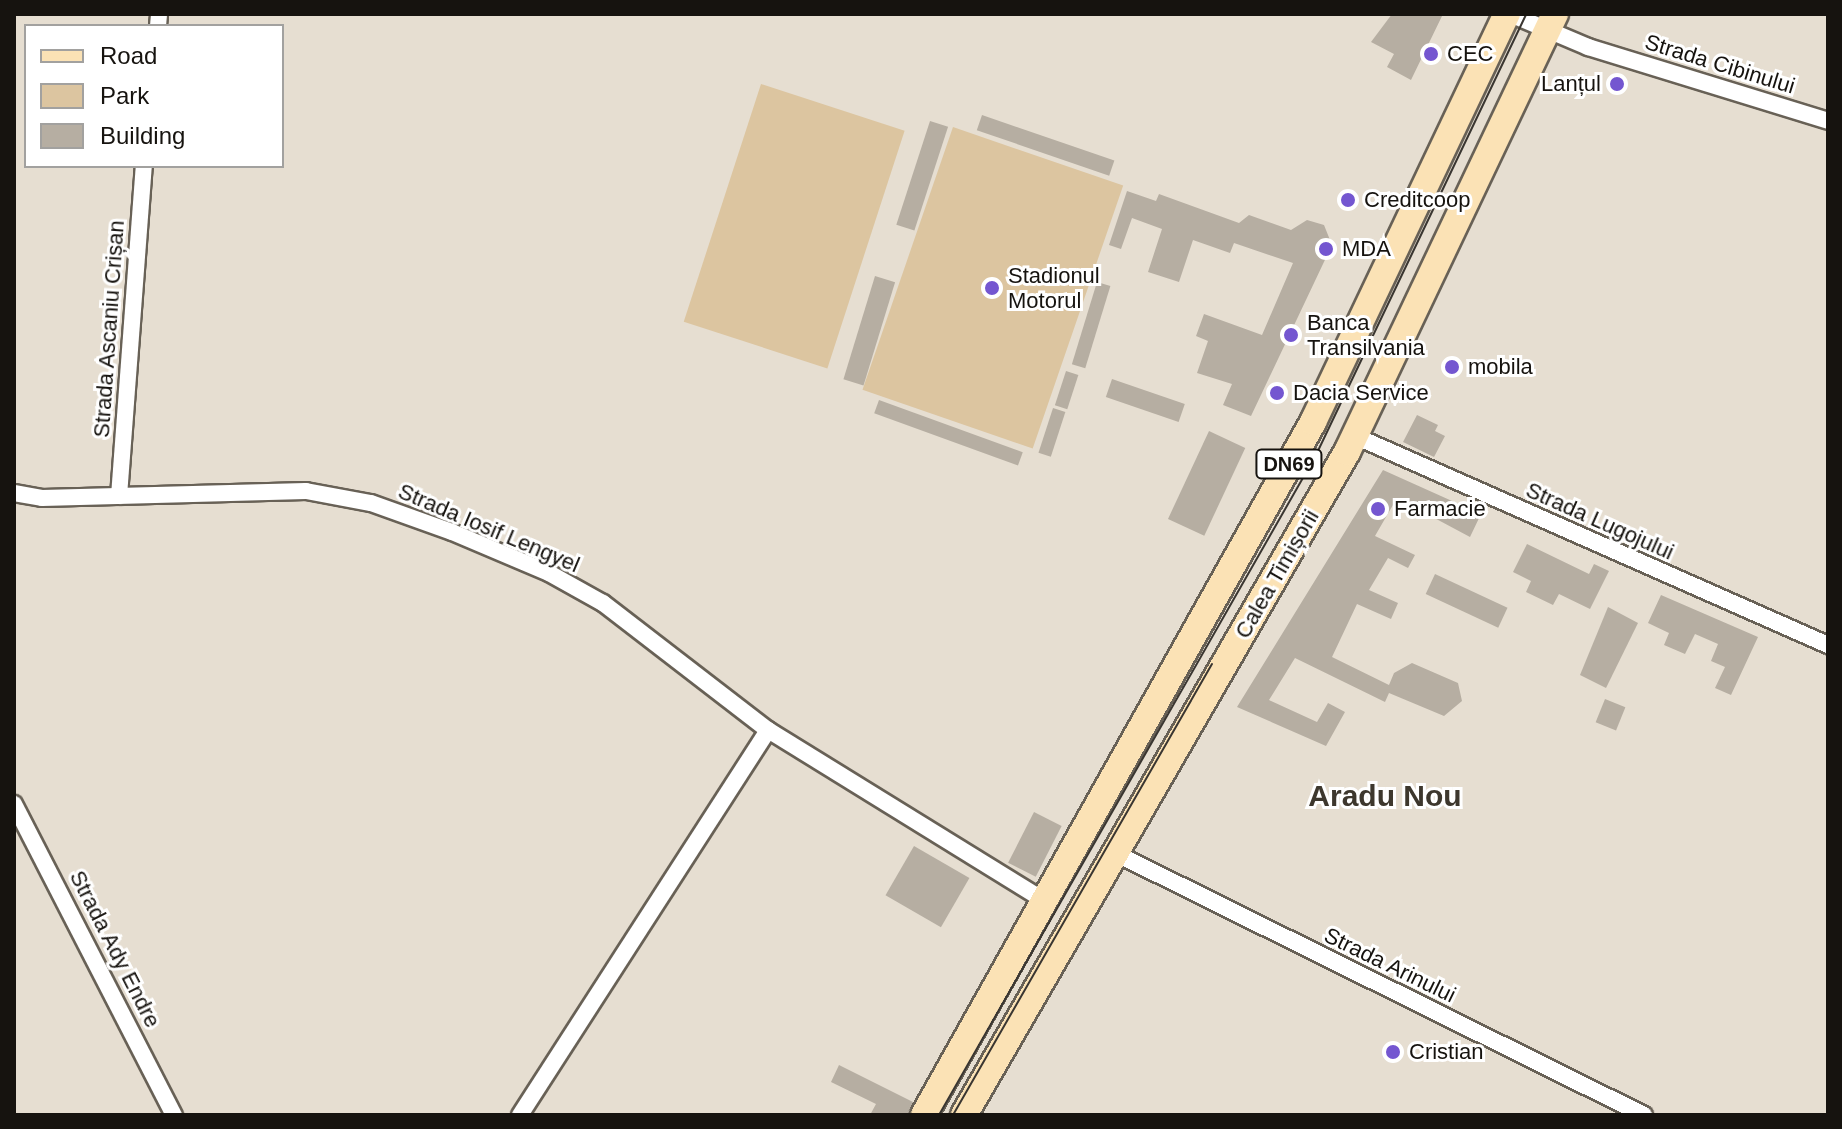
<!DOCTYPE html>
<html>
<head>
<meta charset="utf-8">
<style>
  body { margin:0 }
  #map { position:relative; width:1842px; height:1129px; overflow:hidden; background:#e6ded1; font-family:Arial,sans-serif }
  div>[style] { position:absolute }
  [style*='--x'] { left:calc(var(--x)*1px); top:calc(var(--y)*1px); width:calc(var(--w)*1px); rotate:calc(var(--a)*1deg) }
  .green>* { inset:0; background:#dcc5a0; transform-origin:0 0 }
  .building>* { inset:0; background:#b6aea2; transform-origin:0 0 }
  .roads { filter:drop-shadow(2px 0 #686156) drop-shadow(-2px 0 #686156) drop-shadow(0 2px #686156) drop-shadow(0 -2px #686156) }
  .street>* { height:16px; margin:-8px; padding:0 8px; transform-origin:8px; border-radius:8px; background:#fff }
  .primary>* { height:26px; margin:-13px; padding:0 13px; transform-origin:13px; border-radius:13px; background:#fbe2b5 }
  .tram>* { height:2px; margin:-1px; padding:0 1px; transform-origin:1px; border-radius:1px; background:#3a3631 }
  .dots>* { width:22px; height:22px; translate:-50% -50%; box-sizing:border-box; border:4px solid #fff; border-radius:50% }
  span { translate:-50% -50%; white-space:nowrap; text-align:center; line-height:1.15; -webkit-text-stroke:6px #fff; paint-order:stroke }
  .shield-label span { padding:2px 6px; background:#fff; border:2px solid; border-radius:6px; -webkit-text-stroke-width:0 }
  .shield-label { font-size:20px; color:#16130f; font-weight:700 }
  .poi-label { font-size:22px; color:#16130f }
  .left { translate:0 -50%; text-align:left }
  .right { translate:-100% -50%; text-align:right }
  .street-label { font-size:22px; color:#16130f }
  .district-label { font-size:30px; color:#3d372d; font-weight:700 }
  .frame { position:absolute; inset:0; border:16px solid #16130f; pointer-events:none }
  .legend { position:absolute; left:24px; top:24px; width:260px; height:144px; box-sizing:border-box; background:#fff; border:2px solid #a2a19f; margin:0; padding:10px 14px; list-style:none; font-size:24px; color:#16130f }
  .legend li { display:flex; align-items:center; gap:16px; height:40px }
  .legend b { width:40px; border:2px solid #a2a19f }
</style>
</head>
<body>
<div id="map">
  <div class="green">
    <i style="left:761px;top:84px;width:151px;height:250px;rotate:18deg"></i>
    <i style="left:953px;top:127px;width:180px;height:278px;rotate:19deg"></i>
  </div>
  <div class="building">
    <i style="clip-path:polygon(1392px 14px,1443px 14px,1411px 80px,1387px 67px,1394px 54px,1371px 42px)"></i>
    <i style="left:982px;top:115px;width:140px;height:16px;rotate:19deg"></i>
    <i style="left:930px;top:121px;width:19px;height:109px;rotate:18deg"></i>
    <i style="clip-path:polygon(1127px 191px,1156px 201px,1159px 194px,1239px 223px,1249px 215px,1291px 230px,1307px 220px,1324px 225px,1332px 245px,1251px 416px,1223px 405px,1232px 384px,1197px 373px,1208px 341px,1196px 336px,1204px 314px,1262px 335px,1293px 263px,1234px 243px,1230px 253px,1193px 240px,1179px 282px,1148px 272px,1162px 229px,1132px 218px,1121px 249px,1109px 245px)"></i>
    <i style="left:875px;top:276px;width:21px;height:108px;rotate:17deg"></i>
    <i style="left:1097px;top:282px;width:14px;height:86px;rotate:17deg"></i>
    <i style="left:1066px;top:371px;width:13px;height:36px;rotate:18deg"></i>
    <i style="left:1112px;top:379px;width:77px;height:19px;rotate:19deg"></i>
    <i style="left:879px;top:400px;width:153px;height:14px;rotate:20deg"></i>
    <i style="left:1053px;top:408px;width:13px;height:47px;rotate:18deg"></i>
    <i style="clip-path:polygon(1417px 415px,1438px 425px,1435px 431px,1445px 436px,1434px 457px,1403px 442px)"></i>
    <i style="left:1209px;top:431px;width:40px;height:97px;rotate:25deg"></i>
    <i style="clip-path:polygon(1383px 470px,1481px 514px,1470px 537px,1397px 498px,1375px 536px,1415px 555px,1408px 568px,1388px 558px,1369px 590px,1398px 603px,1391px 619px,1357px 604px,1332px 657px,1389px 685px,1394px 673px,1412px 663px,1458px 683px,1462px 701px,1444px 716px,1389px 693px,1385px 702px,1295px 658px,1269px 700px,1317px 722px,1328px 703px,1345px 712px,1326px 746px,1237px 707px)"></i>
    <i style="clip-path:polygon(1527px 544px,1589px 574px,1594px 564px,1609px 571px,1590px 609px,1559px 594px,1553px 605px,1526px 592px,1531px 581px,1513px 572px)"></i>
    <i style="left:1435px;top:574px;width:80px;height:22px;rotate:25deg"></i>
    <i style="clip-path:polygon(1661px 595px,1758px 637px,1731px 695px,1715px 688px,1725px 667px,1711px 661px,1718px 644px,1695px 634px,1685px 654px,1664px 645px,1669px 633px,1648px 623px)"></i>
    <i style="clip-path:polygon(1608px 607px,1638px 623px,1606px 688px,1580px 675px)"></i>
    <i style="left:1605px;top:699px;width:22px;height:25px;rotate:22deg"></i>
    <i style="left:1034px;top:812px;width:31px;height:57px;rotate:27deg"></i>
    <i style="left:914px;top:846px;width:64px;height:57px;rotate:30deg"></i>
    <i style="clip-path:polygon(839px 1065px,913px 1102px,908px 1115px,870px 1115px,876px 1104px,831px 1082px)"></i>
  </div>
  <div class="roads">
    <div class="street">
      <i style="--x:1510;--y:14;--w:85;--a:22.9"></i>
      <i style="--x:1588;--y:47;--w:251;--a:17.1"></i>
      <i style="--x:158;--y:26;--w:12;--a:-85"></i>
      <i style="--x:1355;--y:436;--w:517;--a:23.84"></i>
      <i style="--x:14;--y:493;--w:28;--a:10"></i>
      <i style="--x:42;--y:498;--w:264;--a:-1.5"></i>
      <i style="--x:306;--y:491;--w:66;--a:10.5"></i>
      <i style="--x:371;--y:503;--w:86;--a:19.7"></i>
      <i style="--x:452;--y:532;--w:105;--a:22.9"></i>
      <i style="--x:549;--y:573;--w:62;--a:29.1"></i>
      <i style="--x:603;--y:603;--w:208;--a:37.6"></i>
      <i style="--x:768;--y:730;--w:327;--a:31.7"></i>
      <i style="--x:119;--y:496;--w:331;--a:-85.7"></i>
      <i style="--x:14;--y:804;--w:350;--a:62.8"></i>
      <i style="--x:1117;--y:854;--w:588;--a:26.35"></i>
      <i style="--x:520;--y:1115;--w:458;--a:-57.2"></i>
    </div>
    <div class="primary">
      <i style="--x:924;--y:1115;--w:795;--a:-60.69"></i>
      <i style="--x:1313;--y:422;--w:452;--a:-64.6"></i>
      <i style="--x:964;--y:1115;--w:766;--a:-59.99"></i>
      <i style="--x:1347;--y:452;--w:485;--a:-64.6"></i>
    </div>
  </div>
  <div class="tram">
    <i style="--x:939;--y:1115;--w:760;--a:-60.26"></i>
    <i style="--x:1316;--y:455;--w:488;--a:-64.5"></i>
    <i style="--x:953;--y:1115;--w:520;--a:-60.13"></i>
  </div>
  <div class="dots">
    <i style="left:1431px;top:54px;background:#7456d0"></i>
    <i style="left:1617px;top:84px;background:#7456d0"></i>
    <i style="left:1348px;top:200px;background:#7456d0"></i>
    <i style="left:1326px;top:249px;background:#7456d0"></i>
    <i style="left:992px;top:288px;background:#7456d0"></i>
    <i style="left:1291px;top:335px;background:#7456d0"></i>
    <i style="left:1452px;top:367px;background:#7456d0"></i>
    <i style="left:1277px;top:393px;background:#7456d0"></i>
    <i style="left:1378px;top:509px;background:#7456d0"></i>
    <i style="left:1393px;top:1052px;background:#7456d0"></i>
  </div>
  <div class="shield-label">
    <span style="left:1289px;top:464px">DN69</span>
  </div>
  <div class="poi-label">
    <span class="left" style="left:1447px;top:54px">CEC</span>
    <span class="right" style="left:1601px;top:84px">Lanțul</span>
    <span class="left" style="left:1364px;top:200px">Creditcoop</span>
    <span class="left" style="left:1342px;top:249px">MDA</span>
    <span class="left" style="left:1008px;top:288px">Stadionul<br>Motorul</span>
    <span class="left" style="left:1307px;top:335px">Banca<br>Transilvania</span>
    <span class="left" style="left:1468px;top:367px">mobila</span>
    <span class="left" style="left:1293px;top:393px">Dacia Service</span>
    <span class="left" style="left:1394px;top:509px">Farmacie</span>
    <span class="left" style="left:1409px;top:1052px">Cristian</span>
  </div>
  <div class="street-label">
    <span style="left:1720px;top:64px;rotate:17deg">Strada Cibinului</span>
    <span style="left:109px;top:329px;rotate:-86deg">Strada Ascaniu Crișan</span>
    <span style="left:1600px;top:521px;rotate:24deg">Strada Lugojului</span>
    <span style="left:489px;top:528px;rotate:23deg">Strada Iosif Lengyel</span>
    <span style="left:1277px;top:574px;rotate:-60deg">Calea Timișorii</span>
    <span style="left:115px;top:949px;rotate:63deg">Strada Ady Endre</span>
    <span style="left:1390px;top:965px;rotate:26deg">Strada Arinului</span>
  </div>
  <div class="district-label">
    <span style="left:1385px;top:796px">Aradu Nou</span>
  </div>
  <div class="frame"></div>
  <ul class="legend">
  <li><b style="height:10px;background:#fbe2b5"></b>Road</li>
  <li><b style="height:22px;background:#dcc5a0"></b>Park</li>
  <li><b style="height:22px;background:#b6aea2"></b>Building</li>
  </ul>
</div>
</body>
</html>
